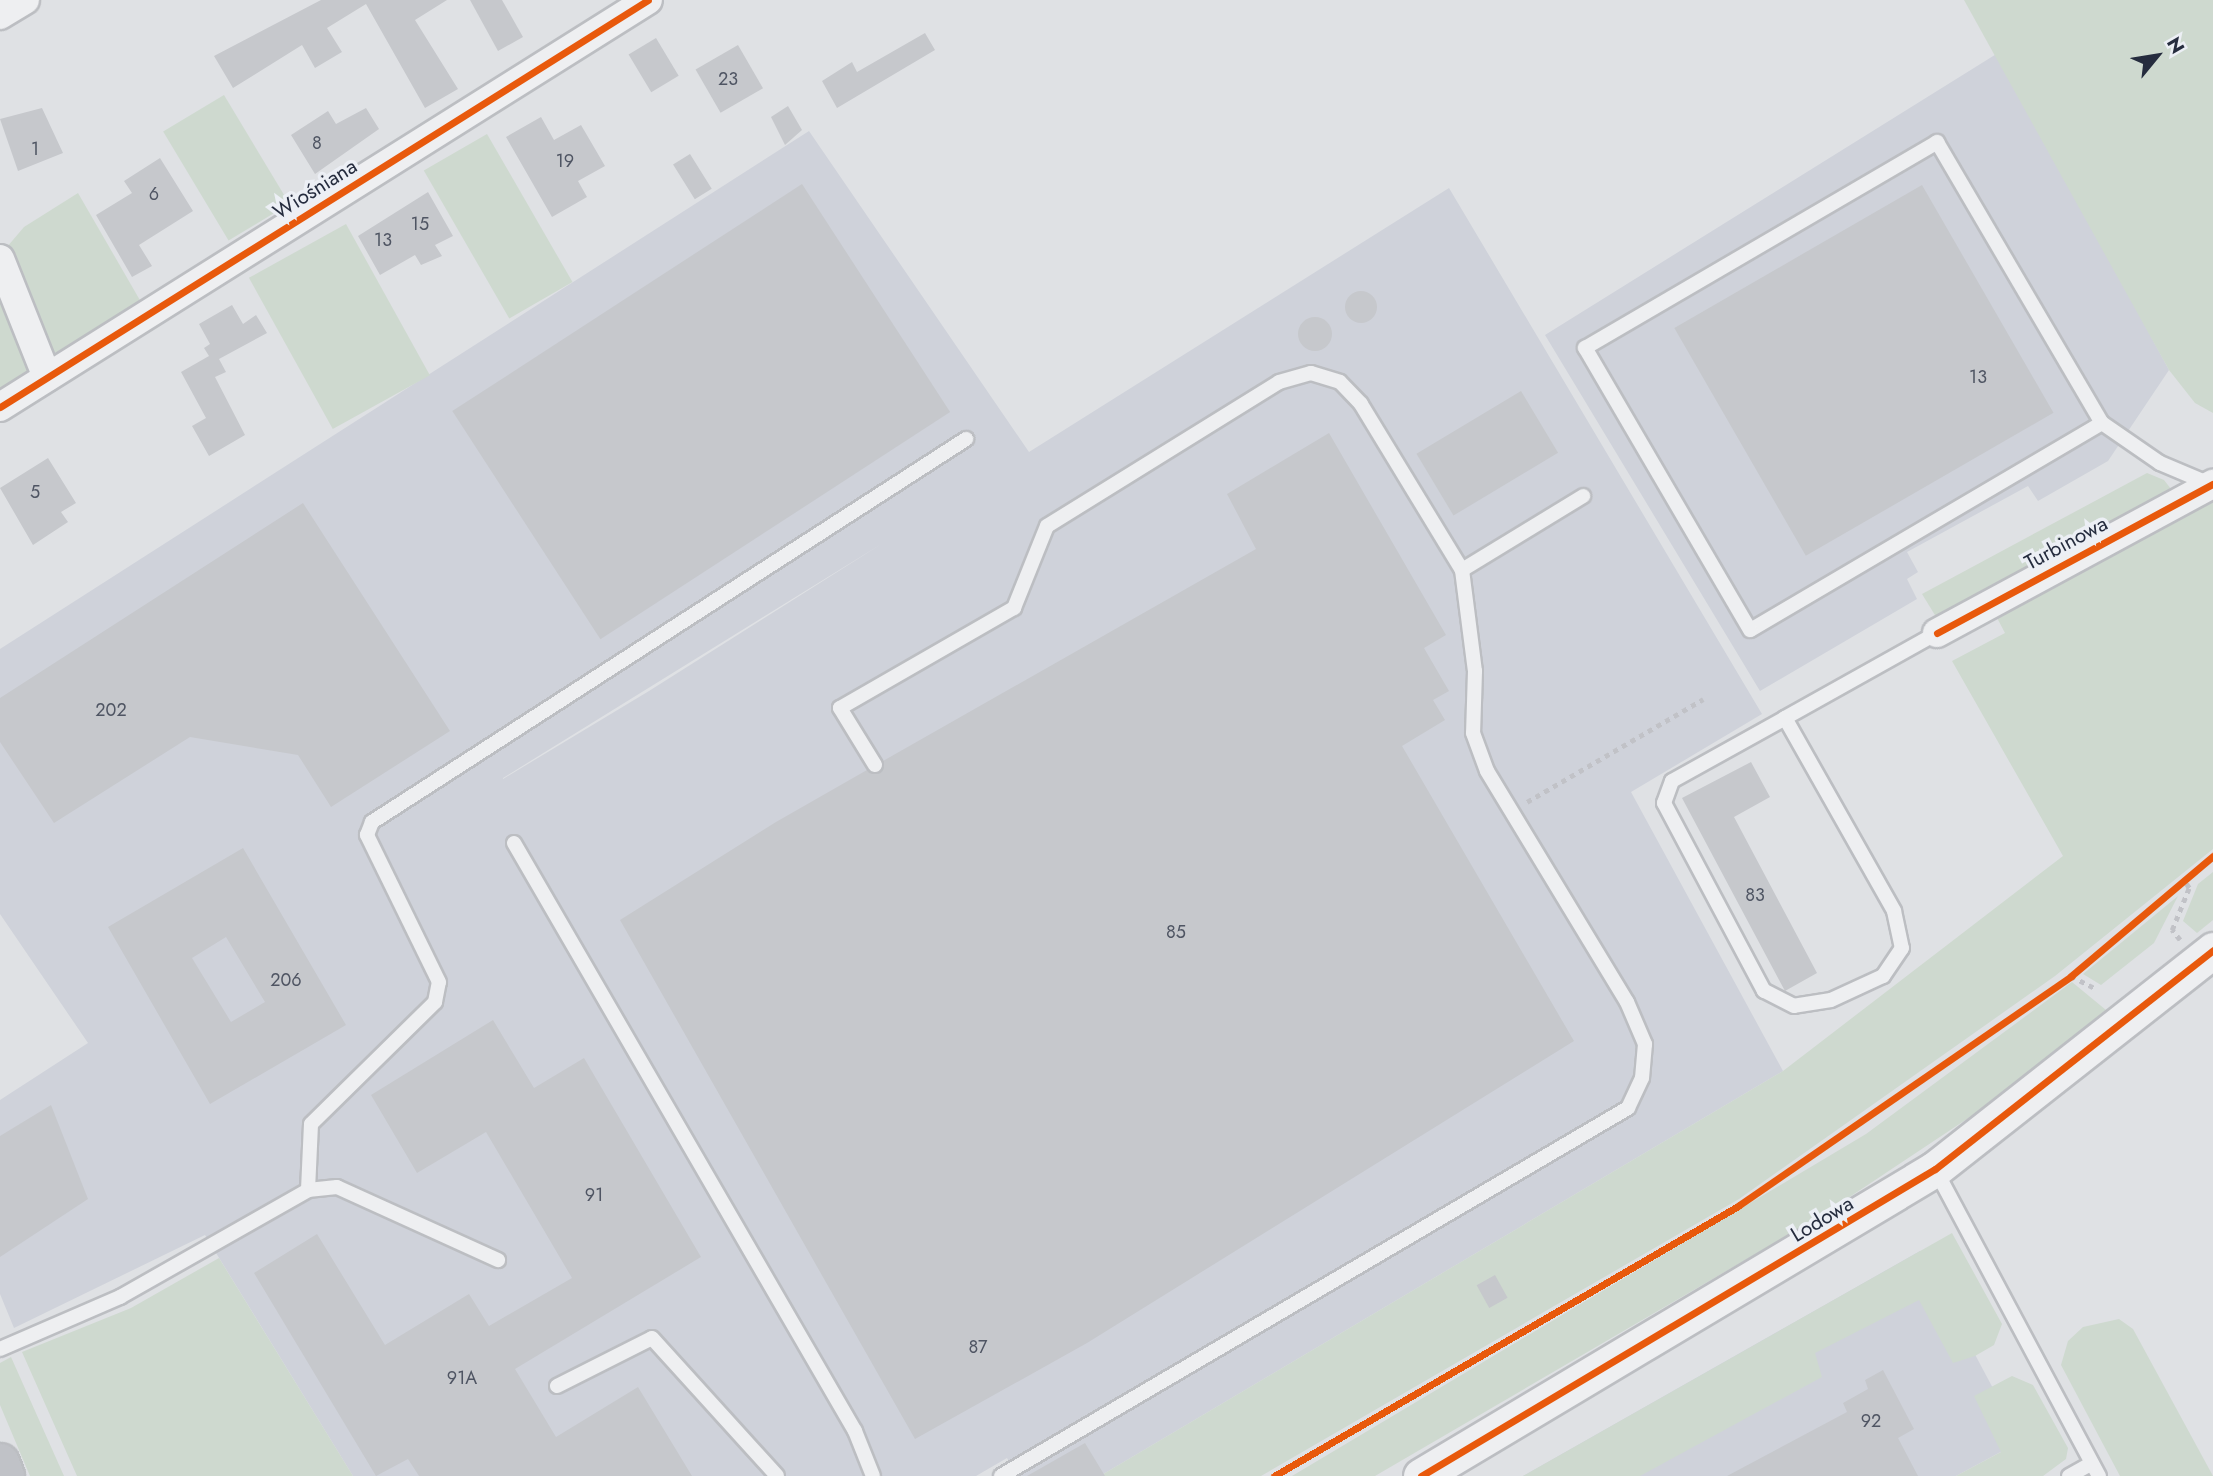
<!DOCTYPE html>
<html>
<head>
<meta charset="utf-8">
<style>
  body { margin:0 }
  #map { position:relative; width:2213px; height:1476px; overflow:hidden; background:#dfe1e4; font-family:Jost,sans-serif }
  div>[style] { position:absolute }
  [style*='--x'] { left:calc(var(--x)*1px); top:calc(var(--y)*1px); width:calc(var(--w)*1px); rotate:calc(var(--a)*1deg) }
  .built>* { inset:0; background:#cfd2da }
  .green>* { inset:0; background:#ced9cf; transform-origin:0 0 }
  .building>* { inset:0; background:#c6c8cc; transform-origin:0 0 }
  .round { border-radius:50% }
  .path>* { height:4.5px; margin-top:-2.25px; transform-origin:0; background:repeating-linear-gradient(90deg,#c1c2c7 0 5px,transparent 0 10px) }
  .roads { filter:drop-shadow(2px 0 #bcbec2) drop-shadow(-2px 0 #bcbec2) drop-shadow(0 2px #bcbec2) drop-shadow(0 -2px #bcbec2) }
  .service>* { height:14px; margin:-7px; padding:0 7px; transform-origin:7px; border-radius:7px; background:#eeeff1 }
  .minor>* { height:28px; margin:-14px; padding:0 14px; transform-origin:14px; border-radius:14px; background:#eeeff1 }
  .tertiary>* { height:35px; margin:-17.5px; padding:0 17.5px; transform-origin:17.5px; border-radius:17.5px; background:#eeeff1 }
  .secondary>* { height:38px; margin:-19px; padding:0 19px; transform-origin:19px; border-radius:19px; background:#c0c2c7 }
  .cycleway>* { height:7px; margin:-3.5px; padding:0 3.5px; transform-origin:3.5px; border-radius:3.5px; background:#e8590c }
  span { translate:-50% -50%; white-space:nowrap; text-align:center; line-height:1.15; -webkit-text-stroke:7px #eceff5; paint-order:stroke }
  .number-label { font-size:18px; color:#4f5563 }
  .number-label span { -webkit-text-stroke-width:0 }
  .street-label { font-size:21px; color:#252c3e }
  .north { position:absolute; left:2122px; top:21px; width:70px; height:70px; -webkit-text-stroke:5px #eceff5; paint-order:stroke; rotate:60deg; font-size:19px; font-weight:700; line-height:28px; text-align:center; color:#252c3e }
  .north::after { content:''; display:block; margin:auto; width:24px; height:32px; background:#252c3e; clip-path:polygon(50% 0,100% 100%,50% 72%,0 100%) }
</style>
</head>
<body>
<div id="map">
  <div class="built">
    <i style="clip-path:polygon(1998px 53px,2169px 370px,2108px 461px,2038px 501px,2028px 486px,1907px 552px,1918px 572px,1907px 579px,1917px 599px,1760px 691px,1545px 335px)"></i>
    <i style="clip-path:polygon(evenodd,809px 131px,1029px 452px,1449px 188px,1762px 714px,1631px 792px,1783px 1071px,1100px 1476px,1017px 1476px,1007px 1458px,976px 1476px,353px 1476px,205px 1235px,14px 1328px,0 1294px,0 1100px,88px 1043px,0 914px,0 649px,809px 131px,883px 543px,649px 691px,503px 779px,503px 778px,883px 543px)"></i>
    <i style="clip-path:polygon(1920px 1251px,2021px 1441px,1956px 1476px,1523px 1476px)"></i>
  </div>
  <div class="green">
    <i style="clip-path:polygon(1964px 0,2213px 0,2213px 413px,2195px 403px,2169px 370px)"></i>
    <i style="left:224px;top:95px;width:127px;height:71px;rotate:59deg"></i>
    <i style="left:487px;top:134px;width:171px;height:73px;rotate:60deg"></i>
    <i style="clip-path:polygon(78px 193px,141px 302px,59px 355px,45px 345px,7px 247px,24px 227px)"></i>
    <i style="left:346px;top:224px;width:173px;height:111px;rotate:61deg"></i>
    <i style="clip-path:polygon(0 302px,30px 372px,0 390px)"></i>
    <i style="clip-path:polygon(2147px 473px,2164px 480px,2171px 489px,2165px 496px,1938px 620px,1922px 594px)"></i>
    <i style="clip-path:polygon(2213px 501px,2213px 849px,2055px 976px,1739px 1199px,1261px 1476px,1100px 1476px,1783px 1071px,2063px 856px,1952px 661px,2005px 633px,1996px 616px)"></i>
    <i style="clip-path:polygon(2213px 872px,2213px 920px,2197px 933px,2183px 921px,2198px 884px)"></i>
    <i style="clip-path:polygon(2178px 896px,2154px 943px,2101px 985px,2083px 974px)"></i>
    <i style="clip-path:polygon(2072px 982px,2106px 1010px,1994px 1101px,1824px 1214px,1375px 1476px,1292px 1476px,1866px 1134px)"></i>
    <i style="clip-path:polygon(1952px 1233px,2002px 1324px,1994px 1345px,1975px 1356px,1953px 1363px,1919px 1300px,1815px 1353px,1822px 1377px,1640px 1476px,1523px 1476px)"></i>
    <i style="clip-path:polygon(219px 1258px,353px 1476px,77px 1476px,22px 1352px,131px 1308px)"></i>
    <i style="clip-path:polygon(2119px 1319px,2133px 1329px,2213px 1476px,2120px 1476px,2061px 1365px,2068px 1341px,2083px 1327px)"></i>
    <i style="clip-path:polygon(11px 1357px,64px 1476px,30px 1476px,0 1405px,0 1363px)"></i>
    <i style="clip-path:polygon(2012px 1376px,2033px 1385px,2068px 1448px,2066px 1459px,2043px 1476px,1956px 1476px,2001px 1452px,1974px 1396px)"></i>
  </div>
  <div class="building">
    <i style="clip-path:polygon(321px 0,447px 0,415px 20px,458px 89px,425px 108px,366px 4px,327px 28px,342px 52px,315px 68px,302px 45px,233px 88px,214px 56px)"></i>
    <i style="clip-path:polygon(470px 0,502px 0,523px 37px,498px 51px)"></i>
    <i style="clip-path:polygon(925px 33px,935px 50px,837px 108px,822px 81px,852px 62px,857px 72px)"></i>
    <i style="left:656px;top:38px;width:44px;height:32px;rotate:59deg"></i>
    <i style="left:738px;top:45px;width:50px;height:49px;rotate:60deg"></i>
    <i style="clip-path:polygon(788px 106px,802px 130px,785px 145px,771px 117px)"></i>
    <i style="clip-path:polygon(42px 108px,63px 153px,18px 171px,0 119px)"></i>
    <i style="clip-path:polygon(366px 108px,379px 129px,315px 174px,291px 135px,328px 111px,336px 124px)"></i>
    <i style="clip-path:polygon(541px 117px,554px 140px,581px 125px,605px 166px,578px 181px,587px 197px,552px 217px,506px 137px)"></i>
    <i style="left:690px;top:154px;width:41px;height:20px;rotate:58deg"></i>
    <i style="clip-path:polygon(160px 158px,193px 211px,139px 245px,152px 266px,132px 277px,96px 215px,132px 193px,124px 181px)"></i>
    <i style="left:802px;top:184px;width:272px;height:417px;rotate:57deg"></i>
    <i style="left:1922px;top:185px;width:263px;height:286px;rotate:60deg"></i>
    <i style="clip-path:polygon(428px 192px,453px 236px,435px 245px,442px 256px,421px 265px,415px 255px,380px 275px,358px 236px)"></i>
    <i class="round" style="left:1345px;top:291px;width:32px;height:32px"></i>
    <i style="clip-path:polygon(232px 305px,243px 324px,256px 315px,267px 333px,219px 359px,226px 372px,215px 377px,245px 435px,209px 456px,192px 426px,206px 418px,181px 372px,209px 356px,204px 348px,210px 344px,199px 324px)"></i>
    <i class="round" style="left:1298px;top:317px;width:34px;height:34px"></i>
    <i style="left:1521px;top:391px;width:72px;height:122px;rotate:59deg"></i>
    <i style="clip-path:polygon(1329px 433px,1446px 635px,1424px 648px,1449px 691px,1433px 700px,1445px 720px,1402px 746px,1574px 1041px,1087px 1343px,915px 1439px,620px 920px,776px 822px,867px 770px,879px 773px,883px 761px,1256px 549px,1227px 494px)"></i>
    <i style="clip-path:polygon(48px 458px,76px 503px,61px 512px,68px 522px,33px 545px,0 488px)"></i>
    <i style="clip-path:polygon(303px 503px,450px 731px,331px 807px,298px 755px,190px 737px,54px 823px,0 742px,0 698px)"></i>
    <i style="clip-path:polygon(1751px 762px,1770px 797px,1734px 817px,1817px 973px,1785px 991px,1682px 798px)"></i>
    <i style="clip-path:polygon(evenodd,243px 848px,346px 1025px,210px 1104px,108px 927px,243px 848px,226px 937px,265px 1002px,231px 1022px,192px 958px,226px 937px)"></i>
    <i style="clip-path:polygon(493px 1020px,534px 1088px,584px 1058px,701px 1257px,515px 1369px,556px 1437px,638px 1387px,692px 1476px,419px 1476px,408px 1459px,376px 1476px,254px 1273px,317px 1234px,385px 1345px,469px 1294px,489px 1326px,572px 1278px,486px 1132px,417px 1173px,371px 1095px)"></i>
    <i style="clip-path:polygon(51px 1105px,88px 1199px,0 1257px,0 1136px)"></i>
    <i style="left:1495px;top:1275px;width:26px;height:21px;rotate:61deg"></i>
    <i style="clip-path:polygon(1883px 1370px,1914px 1429px,1898px 1438px,1918px 1476px,1727px 1476px,1847px 1412px,1843px 1403px,1868px 1389px,1865px 1380px)"></i>
    <i style="clip-path:polygon(1085px 1443px,1105px 1476px,1027px 1476px)"></i>
  </div>
  <div class="path">
    <i style="--x:1527;--y:802;--w:204;--a:-30.3"></i>
    <i style="--x:2180;--y:940;--w:13;--a:-129"></i>
    <i style="--x:2172;--y:930;--w:45;--a:-68"></i>
    <i style="--x:2189;--y:888;--w:9;--a:-122"></i>
    <i style="--x:2071;--y:976;--w:29;--a:27"></i>
  </div>
  <div class="roads">
    <div class="service">
      <i style="--x:1937;--y:142;--w:326;--a:59.6"></i>
      <i style="--x:2102;--y:423;--w:408;--a:149.5"></i>
      <i style="--x:1750;--y:630;--w:327;--a:-120.3"></i>
      <i style="--x:1585;--y:348;--w:408;--a:-30.3"></i>
      <i style="--x:2102;--y:423;--w:70;--a:34.6"></i>
      <i style="--x:2160;--y:463;--w:54;--a:22.8"></i>
      <i style="--x:1462;--y:570;--w:142;--a:-31.4"></i>
      <i style="--x:1785;--y:718;--w:222;--a:60.5"></i>
      <i style="--x:1894;--y:911;--w:38;--a:78"></i>
      <i style="--x:1902;--y:948;--w:34;--a:124"></i>
      <i style="--x:1883;--y:976;--w:57;--a:155.2"></i>
      <i style="--x:1831;--y:1000;--w:37;--a:171"></i>
      <i style="--x:1794;--y:1006;--w:34;--a:-153"></i>
      <i style="--x:1764;--y:991;--w:213;--a:-118"></i>
      <i style="--x:1664;--y:803;--w:23;--a:-70"></i>
      <i style="--x:1672;--y:781;--w:129;--a:-29.1"></i>
      <i style="--x:1785;--y:718;--w:174;--a:-29.2"></i>
      <i style="--x:875;--y:765;--w:67;--a:-121.6"></i>
      <i style="--x:840;--y:708;--w:201;--a:-29.9"></i>
      <i style="--x:1014;--y:608;--w:88;--a:-68.1"></i>
      <i style="--x:1047;--y:526;--w:273;--a:-31.8"></i>
      <i style="--x:1279;--y:382;--w:33;--a:-16"></i>
      <i style="--x:1311;--y:373;--w:30;--a:17"></i>
      <i style="--x:1340;--y:382;--w:30;--a:46"></i>
      <i style="--x:1361;--y:404;--w:194;--a:58.7"></i>
      <i style="--x:1462;--y:570;--w:102;--a:82.7"></i>
      <i style="--x:1475;--y:671;--w:62;--a:91.8"></i>
      <i style="--x:1473;--y:733;--w:40;--a:69.8"></i>
      <i style="--x:1487;--y:771;--w:270;--a:58.8"></i>
      <i style="--x:1627;--y:1002;--w:46;--a:66.8"></i>
      <i style="--x:1645;--y:1044;--w:34;--a:95"></i>
      <i style="--x:1642;--y:1078;--w:33;--a:115"></i>
      <i style="--x:1628;--y:1108;--w:727;--a:149.59"></i>
      <i style="--x:514;--y:843;--w:680;--a:59.89"></i>
      <i style="--x:855;--y:1431;--w:48;--a:68.2"></i>
      <i style="--x:1935;--y:1169;--w:348;--a:61.9"></i>
      <i style="--x:308;--y:1190;--w:66;--a:-87.4"></i>
      <i style="--x:311;--y:1124;--w:174;--a:-44.5"></i>
      <i style="--x:435;--y:1002;--w:20;--a:-79"></i>
      <i style="--x:439;--y:982;--w:164;--a:-116.1"></i>
      <i style="--x:367;--y:835;--w:14;--a:-69"></i>
      <i style="--x:372;--y:822;--w:707;--a:-32.81"></i>
      <i style="--x:0;--y:1349;--w:131;--a:-23.4"></i>
      <i style="--x:120;--y:1297;--w:216;--a:-29.6"></i>
      <i style="--x:308;--y:1190;--w:29;--a:-6"></i>
      <i style="--x:337;--y:1187;--w:177;--a:24.4"></i>
      <i style="--x:557;--y:1386;--w:106;--a:-26.8"></i>
      <i style="--x:652;--y:1338;--w:186;--a:47.8"></i>
      <i style="--x:2069;--y:1476;--w:26;--a:-29"></i>
    </div>
    <div class="minor">
      <i style="--x:0;--y:15;--w:29;--a:-31"></i>
      <i style="--x:0;--y:259;--w:127;--a:68.3"></i>
      <i style="--x:0;--y:407;--w:765;--a:-32.13"></i>
      <i style="--x:1937;--y:633;--w:314;--a:-28.4"></i>
    </div>
    <div class="tertiary">
      <i style="--x:1421;--y:1476;--w:599;--a:-30.85"></i>
      <i style="--x:1935;--y:1169;--w:354;--a:-38.2"></i>
    </div>
    <div class="secondary">
      <i style="--x:0;--y:1463;--w:14;--a:69"></i>
    </div>
  </div>
  <div class="cycleway">
    <i style="--x:0;--y:407;--w:765;--a:-32.13"></i>
    <i style="--x:1937;--y:633;--w:314;--a:-28.4"></i>
    <i style="--x:1274;--y:1476;--w:537;--a:-30.19"></i>
    <i style="--x:1738;--y:1206;--w:405;--a:-34.6"></i>
    <i style="--x:2071;--y:976;--w:186;--a:-40.2"></i>
    <i style="--x:1421;--y:1476;--w:599;--a:-30.85"></i>
    <i style="--x:1935;--y:1169;--w:354;--a:-38.2"></i>
  </div>
  <div class="number-label">
    <span style="left:728px;top:79px">23</span>
    <span style="left:317px;top:143px">8</span>
    <span style="left:35px;top:149px">1</span>
    <span style="left:565px;top:161px">19</span>
    <span style="left:154px;top:194px">6</span>
    <span style="left:420px;top:224px">15</span>
    <span style="left:383px;top:240px">13</span>
    <span style="left:1978px;top:377px">13</span>
    <span style="left:35px;top:492px">5</span>
    <span style="left:111px;top:710px">202</span>
    <span style="left:1755px;top:895px">83</span>
    <span style="left:1176px;top:932px">85</span>
    <span style="left:286px;top:980px">206</span>
    <span style="left:594px;top:1195px">91</span>
    <span style="left:978px;top:1347px">87</span>
    <span style="left:462px;top:1378px">91A</span>
    <span style="left:1871px;top:1421px">92</span>
  </div>
  <div class="street-label">
    <span style="left:315px;top:189px;rotate:-32deg">Wiośniana</span>
    <span style="left:2066px;top:543px;rotate:-28deg">Turbinowa</span>
    <span style="left:1822px;top:1219px;rotate:-31deg">Lodowa</span>
  </div>
  <div class="north">N</div>
</div>
</body>
</html>
